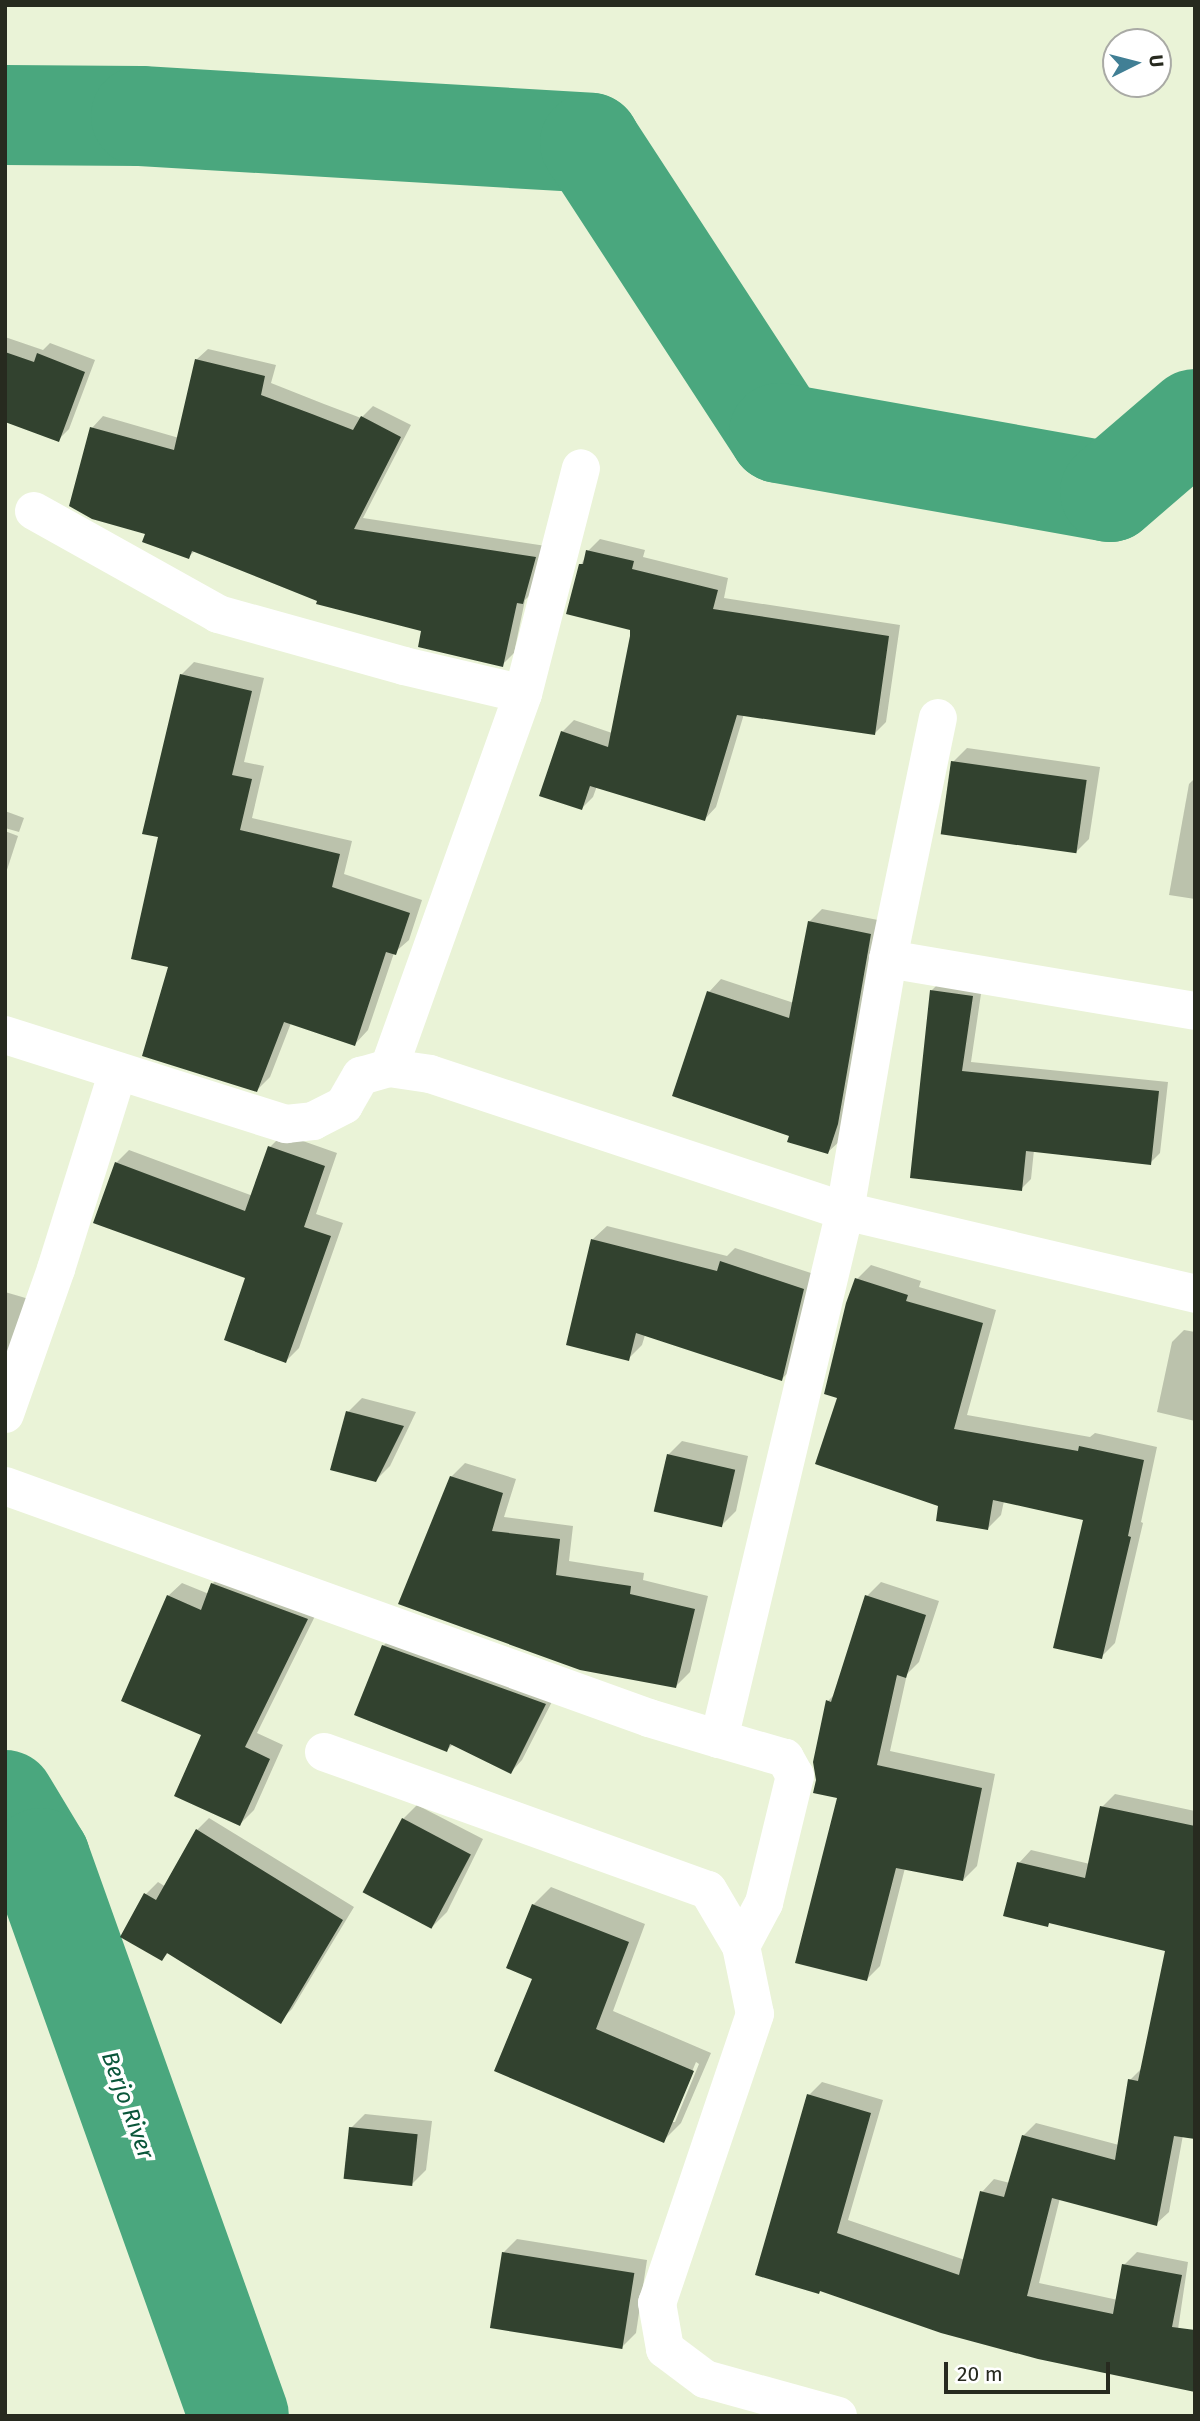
<!DOCTYPE html>
<html>
<head>
<meta charset="utf-8">
<style>
  body { margin:0 }
  #map { position:relative; width:1200px; height:2421px; overflow:hidden; background:#eaf3d7; font-family:"Fira Sans",sans-serif }
  div>[style] { position:absolute }
  [style*='--x'] { left:calc(var(--x)*1px); top:calc(var(--y)*1px); width:calc(var(--w)*1px); rotate:calc(var(--a)*1deg) }
  .shadow>* { inset:0; background:#0003 }
  .river>* { height:100px; margin:-50px; padding:0 50px; transform-origin:50px; border-radius:50px; background:#4aa77e }
  .building>* { inset:0; background:#32422f; transform-origin:0 0 }
  .minor>* { height:38px; margin:-19px; padding:0 19px; transform-origin:19px; border-radius:19px; background:#fff }
  span { translate:-50% -50%; white-space:nowrap; text-align:center; line-height:1.15; -webkit-text-stroke:7px #fff; paint-order:stroke }
  .water-label { font-size:23px; color:#0a563a; font-style:italic }
  .frame { position:absolute; inset:0; border:7px solid #272a1f; pointer-events:none }
  .north { position:absolute; left:1102px; top:28px; width:70px; height:70px; box-sizing:border-box; background:#fff; border:2px solid #a9aaa5; border-radius:50%; rotate:84deg; font-size:19px; font-weight:700; line-height:28px; text-align:center; color:#272a1f }
  .north::after { content:''; display:block; margin:auto; width:24px; height:32px; background:#417f95; clip-path:polygon(50% 0,100% 100%,50% 72%,0 100%) }
  .scale { position:absolute; left:944px; top:2362px; width:166px; height:32px; box-sizing:border-box; border:4px solid #272a1f; border-top:0; padding-left:9px; font-size:21px; line-height:24px; white-space:nowrap; color:#272a1f; -webkit-text-stroke:5px #fff; paint-order:stroke }
</style>
</head>
<body>
<div id="map">
  <div class="shadow">
    <i style="clip-path:polygon(5px 337px,43px 350px,50px 343px,95px 360px,69px 429px,58px 440px,5px 420px)"></i>
    <i style="clip-path:polygon(208px 349px,276px 365px,271px 383px,324px 404px,361px 418px,373px 406px,411px 425px,363px 518px,546px 546px,534px 591px,525px 600px,514px 653px,502px 665px,423px 630px,319px 600px,195px 551px,188px 557px,148px 533px,92px 428px,103px 416px,179px 438px,196px 360px)"></i>
    <i style="clip-path:polygon(600px 539px,645px 550px,643px 557px,728px 578px,724px 598px,900px 625px,886px 722px,875px 733px,744px 714px,716px 807px,705px 819px,597px 786px,593px 797px,582px 808px,562px 732px,574px 720px,612px 733px,633px 628px,581px 565px,588px 551px)"></i>
    <i style="clip-path:polygon(194px 662px,264px 678px,244px 762px,264px 766px,252px 818px,352px 841px,344px 874px,422px 900px,409px 940px,394px 953px,368px 1030px,355px 1044px,291px 1023px,270px 1077px,257px 1090px,170px 966px,160px 836px,181px 675px)"></i>
    <i style="clip-path:polygon(967px 748px,1100px 767px,1089px 839px,1075px 853px,953px 762px)"></i>
    <i style="clip-path:polygon(1195px 778px,1195px 899px,1169px 895px,1189px 784px)"></i>
    <i style="clip-path:polygon(5px 811px,24px 818px,19px 832px,5px 828px)"></i>
    <i style="clip-path:polygon(5px 831px,18px 836px,5px 876px)"></i>
    <i style="clip-path:polygon(822px 909px,883px 921px,841px 1140px,828px 1152px,791px 1135px,709px 992px,721px 979px,794px 1003px,809px 922px)"></i>
    <i style="clip-path:polygon(941px 981px,982px 987px,971px 1062px,1168px 1082px,1160px 1153px,1150px 1163px,1034px 1150px,1031px 1179px,1021px 1189px,912px 1177px,932px 990px)"></i>
    <i style="clip-path:polygon(283px 1134px,337px 1153px,316px 1214px,343px 1223px,299px 1348px,286px 1361px,247px 1277px,116px 1163px,129px 1150px,253px 1196px,270px 1147px)"></i>
    <i style="clip-path:polygon(607px 1226px,727px 1256px,735px 1248px,817px 1275px,795px 1365px,782px 1379px,645px 1335px,642px 1345px,628px 1359px,593px 1239px)"></i>
    <i style="clip-path:polygon(871px 1265px,921px 1281px,919px 1287px,996px 1310px,967px 1415px,1090px 1437px,1095px 1433px,1157px 1447px,1141px 1522px,1143px 1523px,1115px 1643px,1101px 1657px,1086px 1519px,1004px 1501px,1001px 1515px,987px 1529px,940px 1505px,839px 1397px,857px 1279px)"></i>
    <i style="clip-path:polygon(5px 1292px,29px 1299px,5px 1364px)"></i>
    <i style="clip-path:polygon(1184px 1330px,1195px 1332px,1195px 1421px,1157px 1412px,1172px 1342px)"></i>
    <i style="clip-path:polygon(362px 1398px,416px 1412px,390px 1466px,376px 1480px,348px 1412px)"></i>
    <i style="clip-path:polygon(682px 1441px,748px 1456px,736px 1511px,722px 1525px,668px 1455px)"></i>
    <i style="clip-path:polygon(465px 1463px,516px 1479px,504px 1517px,573px 1526px,569px 1561px,644px 1573px,643px 1580px,708px 1596px,690px 1672px,676px 1686px,581px 1668px,451px 1477px)"></i>
    <i style="clip-path:polygon(226px 1570px,321px 1604px,257px 1733px,283px 1745px,254px 1810px,240px 1824px,203px 1734px,168px 1596px,182px 1583px,209px 1594px,212px 1584px)"></i>
    <i style="clip-path:polygon(881px 1582px,939px 1601px,919px 1662px,907px 1674px,890px 1751px,995px 1774px,977px 1866px,963px 1880px,905px 1868px,880px 1966px,866px 1980px,828px 1701px,836px 1693px,867px 1596px)"></i>
    <i style="clip-path:polygon(395px 1634px,557px 1692px,522px 1760px,511px 1772px,453px 1744px,447px 1750px,383px 1646px)"></i>
    <i style="clip-path:polygon(1115px 1794px,1195px 1811px,1195px 2137px,1183px 2135px,1169px 2212px,1156px 2224px,1060px 2198px,1039px 2283px,1118px 2300px,1124px 2265px,1137px 2252px,1188px 2262px,1172px 2370px,821px 2290px,809px 2095px,822px 2082px,883px 2100px,848px 2220px,965px 2260px,982px 2192px,994px 2179px,1010px 2183px,1023px 2136px,1036px 2123px,1119px 2145px,1130px 2080px,1143px 2067px,1167px 1949px,1051px 1921px,1047px 1925px,1019px 1863px,1031px 1850px,1090px 1864px,1102px 1807px)"></i>
    <i style="clip-path:polygon(417px 1805px,483px 1839px,447px 1912px,433px 1926px,403px 1819px)"></i>
    <i style="clip-path:polygon(209px 1818px,354px 1907px,292px 2009px,280px 2021px,169px 1952px,162px 1959px,146px 1894px,158px 1882px,166px 1887px,197px 1830px)"></i>
    <i style="clip-path:polygon(evenodd,551px 1887px,645px 1924px,613px 2011px,711px 2053px,681px 2123px,663px 2141px,534px 1978px,533px 1905px,551px 1887px,696px 2062px,699px 2064px,675px 2122px,671px 2122px,696px 2062px)"></i>
    <i style="clip-path:polygon(365px 2114px,432px 2121px,426px 2170px,412px 2184px,351px 2128px)"></i>
    <i style="clip-path:polygon(517px 2239px,647px 2260px,636px 2333px,622px 2347px,503px 2253px)"></i>
  </div>
  <div class="river">
    <i style="--x:5;--y:115;--w:136;--a:0.4"></i>
    <i style="--x:141;--y:116;--w:450;--a:3.4"></i>
    <i style="--x:590;--y:143;--w:346;--a:56.9"></i>
    <i style="--x:779;--y:433;--w:336;--a:10.1"></i>
    <i style="--x:1110;--y:492;--w:112;--a:-40.7"></i>
    <i style="--x:5;--y:1800;--w:68;--a:58.9"></i>
    <i style="--x:40;--y:1858;--w:592;--a:70.37"></i>
  </div>
  <div class="building">
    <i style="clip-path:polygon(5px 352px,34px 362px,37px 353px,85px 372px,59px 442px,5px 422px)"></i>
    <i style="clip-path:polygon(195px 359px,265px 376px,261px 395px,312px 414px,353px 430px,361px 416px,401px 437px,354px 529px,536px 557px,523px 604px,517px 603px,503px 667px,418px 647px,421px 631px,316px 604px,317px 601px,192px 551px,189px 559px,142px 542px,145px 534px,92px 519px,69px 506px,90px 427px,174px 450px)"></i>
    <i style="clip-path:polygon(586px 550px,634px 561px,632px 569px,718px 590px,713px 609px,889px 636px,875px 735px,737px 715px,705px 821px,590px 786px,582px 810px,539px 796px,561px 731px,608px 747px,630px 636px,630px 630px,566px 614px,579px 564px,583px 564px)"></i>
    <i style="clip-path:polygon(180px 674px,252px 691px,232px 775px,252px 779px,240px 830px,340px 854px,332px 887px,410px 913px,396px 955px,386px 952px,355px 1046px,284px 1022px,257px 1092px,142px 1056px,168px 967px,131px 959px,158px 837px,142px 834px)"></i>
    <i style="left:951px;top:761px;width:137px;height:74px;rotate:8deg"></i>
    <i style="clip-path:polygon(808px 921px,871px 934px,838px 1124px,828px 1154px,787px 1142px,789px 1136px,672px 1096px,707px 991px,789px 1018px)"></i>
    <i style="clip-path:polygon(930px 990px,973px 996px,962px 1071px,1159px 1091px,1151px 1165px,1026px 1151px,1022px 1191px,910px 1178px)"></i>
    <i style="clip-path:polygon(268px 1146px,325px 1166px,304px 1227px,331px 1236px,286px 1363px,224px 1340px,245px 1278px,93px 1223px,115px 1162px,245px 1211px)"></i>
    <i style="clip-path:polygon(591px 1239px,717px 1271px,720px 1261px,804px 1289px,782px 1381px,636px 1333px,629px 1361px,566px 1345px)"></i>
    <i style="clip-path:polygon(855px 1278px,908px 1295px,906px 1301px,983px 1323px,954px 1429px,1078px 1451px,1079px 1446px,1144px 1460px,1128px 1536px,1131px 1537px,1102px 1659px,1053px 1648px,1083px 1520px,993px 1500px,988px 1530px,936px 1521px,938px 1506px,815px 1464px,837px 1398px,824px 1394px,846px 1303px)"></i>
    <i style="clip-path:polygon(346px 1411px,404px 1426px,376px 1482px,330px 1470px)"></i>
    <i style="left:667px;top:1454px;width:70px;height:59px;rotate:13deg"></i>
    <i style="clip-path:polygon(450px 1476px,503px 1493px,492px 1531px,560px 1539px,556px 1575px,631px 1586px,630px 1594px,695px 1609px,676px 1688px,580px 1670px,398px 1604px)"></i>
    <i style="clip-path:polygon(211px 1583px,308px 1619px,245px 1747px,270px 1759px,240px 1826px,174px 1796px,201px 1735px,121px 1701px,167px 1595px,201px 1610px)"></i>
    <i style="clip-path:polygon(865px 1595px,926px 1615px,906px 1678px,897px 1675px,877px 1765px,982px 1788px,963px 1881px,896px 1868px,867px 1981px,795px 1963px,837px 1798px,813px 1793px,816px 1780px,813px 1762px,826px 1700px,831px 1702px)"></i>
    <i style="clip-path:polygon(382px 1645px,546px 1704px,511px 1774px,450px 1744px,447px 1752px,354px 1715px)"></i>
    <i style="clip-path:polygon(1100px 1806px,1195px 1826px,1195px 2139px,1174px 2136px,1157px 2226px,1052px 2198px,1027px 2296px,1113px 2314px,1122px 2264px,1182px 2275px,1172px 2327px,1195px 2330px,1195px 2392px,1038px 2359px,941px 2333px,820px 2291px,819px 2294px,755px 2275px,807px 2094px,871px 2113px,837px 2233px,959px 2275px,980px 2191px,1004px 2197px,1022px 2135px,1115px 2160px,1128px 2079px,1138px 2081px,1165px 1951px,1049px 1923px,1048px 1927px,1003px 1916px,1017px 1862px,1085px 1878px)"></i>
    <i style="left:402px;top:1818px;width:78px;height:84px;rotate:28deg"></i>
    <i style="clip-path:polygon(196px 1829px,343px 1920px,281px 2024px,167px 1953px,162px 1961px,120px 1937px,144px 1893px,156px 1900px)"></i>
    <i style="clip-path:polygon(532px 1904px,629px 1942px,596px 2029px,694px 2071px,664px 2143px,494px 2071px,532px 1979px,506px 1968px)"></i>
    <i style="left:349px;top:2127px;width:69px;height:52px;rotate:6deg"></i>
    <i style="left:502px;top:2252px;width:134px;height:77px;rotate:9deg"></i>
  </div>
  <div class="minor">
    <i style="--x:34;--y:511;--w:211;--a:29.2"></i>
    <i style="--x:218;--y:614;--w:193;--a:15.6"></i>
    <i style="--x:404;--y:666;--w:122;--a:13.2"></i>
    <i style="--x:888;--y:959;--w:311;--a:9.6"></i>
    <i style="--x:5;--y:1035;--w:295;--a:17.6"></i>
    <i style="--x:286;--y:1124;--w:27;--a:-6"></i>
    <i style="--x:313;--y:1121;--w:35;--a:-27"></i>
    <i style="--x:344;--y:1105;--w:34;--a:-60"></i>
    <i style="--x:361;--y:1076;--w:29;--a:-16"></i>
    <i style="--x:389;--y:1068;--w:41;--a:8.3"></i>
    <i style="--x:430;--y:1074;--w:437;--a:18.3"></i>
    <i style="--x:845;--y:1211;--w:360;--a:13.3"></i>
    <i style="--x:389;--y:1068;--w:397;--a:-70.3"></i>
    <i style="--x:523;--y:694;--w:233;--a:-75.6"></i>
    <i style="--x:5;--y:1414;--w:154;--a:-70.6"></i>
    <i style="--x:56;--y:1269;--w:207;--a:-72.6"></i>
    <i style="--x:5;--y:1486;--w:685;--a:19.81"></i>
    <i style="--x:649;--y:1718;--w:73;--a:16.7"></i>
    <i style="--x:324;--y:1752;--w:408;--a:19.8"></i>
    <i style="--x:708;--y:1890;--w:65;--a:59.5"></i>
    <i style="--x:741;--y:1946;--w:69;--a:78.4"></i>
    <i style="--x:755;--y:2014;--w:305;--a:108.7"></i>
    <i style="--x:657;--y:2303;--w:47;--a:80.1"></i>
    <i style="--x:665;--y:2349;--w:50;--a:36.9"></i>
    <i style="--x:705;--y:2379;--w:138;--a:15.5"></i>
    <i style="--x:741;--y:1946;--w:49;--a:-61.9"></i>
    <i style="--x:764;--y:1903;--w:131;--a:-76.3"></i>
    <i style="--x:795;--y:1776;--w:21;--a:-119"></i>
    <i style="--x:785;--y:1758;--w:69;--a:-163.9"></i>
    <i style="--x:719;--y:1739;--w:543;--a:-76.58"></i>
    <i style="--x:845;--y:1211;--w:256;--a:-80.3"></i>
    <i style="--x:888;--y:959;--w:246;--a:-78.3"></i>
  </div>
  <div class="water-label">
    <span style="left:128px;top:2105px;rotate:70deg">Berjo River</span>
  </div>
  <div class="frame"></div>
  <div class="north">U</div>
  <div class="scale">20 m</div>
</div>
</body>
</html>
